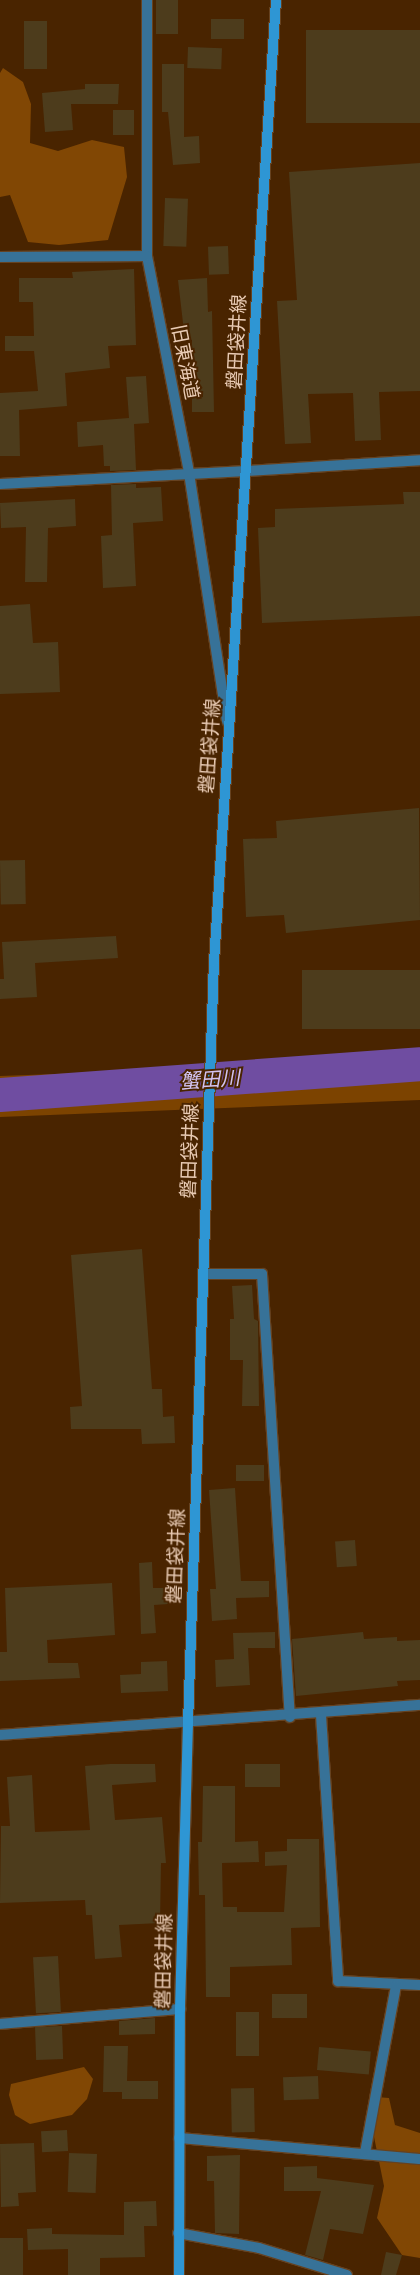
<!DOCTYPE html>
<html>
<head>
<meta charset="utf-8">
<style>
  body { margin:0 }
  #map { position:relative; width:420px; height:2275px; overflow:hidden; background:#492400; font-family:Mulish,"Noto Sans JP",sans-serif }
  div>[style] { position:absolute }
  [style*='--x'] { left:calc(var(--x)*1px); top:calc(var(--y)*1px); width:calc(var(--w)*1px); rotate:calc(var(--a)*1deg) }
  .green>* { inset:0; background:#7c4300 }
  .forest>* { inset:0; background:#814704 }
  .river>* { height:34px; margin:-17px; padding:0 17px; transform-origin:17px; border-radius:17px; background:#6f4da1 }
  .building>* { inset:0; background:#4d3c1c; transform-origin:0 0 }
  .roads { filter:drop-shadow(1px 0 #664220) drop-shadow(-1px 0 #664220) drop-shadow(0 1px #664220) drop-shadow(0 -1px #664220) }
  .minor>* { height:10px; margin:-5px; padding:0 5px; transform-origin:5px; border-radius:5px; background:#377298 }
  .tertiary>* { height:10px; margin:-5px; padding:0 5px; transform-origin:5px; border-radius:5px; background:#377298 }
  .secondary>* { height:10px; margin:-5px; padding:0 5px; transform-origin:5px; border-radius:5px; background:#2e96d4 }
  span { translate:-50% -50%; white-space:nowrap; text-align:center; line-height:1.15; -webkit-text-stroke:4px #492400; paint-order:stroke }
  .street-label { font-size:19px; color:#e9cbb4 }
  .water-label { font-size:20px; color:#d2c3f1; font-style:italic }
</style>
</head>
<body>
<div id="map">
  <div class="green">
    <i style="clip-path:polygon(420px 1052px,420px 1100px,0 1117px,0 1076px,302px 1065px)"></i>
  </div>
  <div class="forest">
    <i style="clip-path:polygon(3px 68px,23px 82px,31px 104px,30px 143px,58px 151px,92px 140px,124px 147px,127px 177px,108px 240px,59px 245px,28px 242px,10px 195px,0 197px,0 73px)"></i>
    <i style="clip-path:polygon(84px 2067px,93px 2079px,87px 2099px,72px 2115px,30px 2124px,15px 2115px,9px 2095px,11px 2084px)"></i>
    <i style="clip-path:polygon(376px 2097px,389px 2098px,395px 2125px,420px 2133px,420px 2258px,402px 2255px,377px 2218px,384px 2186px,371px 2122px)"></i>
  </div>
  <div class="river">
    <i style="--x:0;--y:1095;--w:421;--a:-4.2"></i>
  </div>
  <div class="building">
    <i style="left:156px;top:0;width:22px;height:34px"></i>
    <i style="left:211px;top:19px;width:33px;height:20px"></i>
    <i style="left:24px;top:21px;width:23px;height:48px"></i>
    <i style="left:420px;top:30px;width:93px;height:114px;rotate:90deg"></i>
    <i style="left:188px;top:47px;width:34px;height:21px;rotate:2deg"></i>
    <i style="clip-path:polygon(162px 64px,184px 64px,184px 137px,199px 136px,200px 163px,173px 165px,168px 112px,162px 112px)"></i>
    <i style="clip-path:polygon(85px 84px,119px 84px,118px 104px,71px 104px,73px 130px,45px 132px,42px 93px,85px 89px)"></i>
    <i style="left:113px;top:110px;width:21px;height:25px"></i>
    <i style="clip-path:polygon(420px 163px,420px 391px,379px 392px,381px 440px,355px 441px,353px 393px,308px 394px,311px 443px,285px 444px,277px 301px,297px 300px,289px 172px)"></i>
    <i style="left:165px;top:198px;width:23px;height:48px;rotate:2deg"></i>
    <i style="left:228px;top:246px;width:28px;height:20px;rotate:88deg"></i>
    <i style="clip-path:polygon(134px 269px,136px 345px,108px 346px,110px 368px,65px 373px,67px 406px,19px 410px,20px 456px,0 456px,0 393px,38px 391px,34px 351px,5px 351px,5px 336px,34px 336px,33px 302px,19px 302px,19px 278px,73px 278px,72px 272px)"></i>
    <i style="clip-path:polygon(207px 278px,208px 312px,212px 311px,214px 412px,192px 412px,192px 340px,185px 340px,178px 280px)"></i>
    <i style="clip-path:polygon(146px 376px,149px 423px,134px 424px,136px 470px,110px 471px,110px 466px,104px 466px,103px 445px,78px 447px,77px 422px,129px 418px,126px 377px)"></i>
    <i style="clip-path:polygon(136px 484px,136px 488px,161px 487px,163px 521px,133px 523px,136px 586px,103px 588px,101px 536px,112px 535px,111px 485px)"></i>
    <i style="clip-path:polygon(403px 492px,420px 492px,420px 616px,262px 623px,258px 528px,275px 527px,275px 509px,404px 504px)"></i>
    <i style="clip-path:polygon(75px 499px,76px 526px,48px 528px,47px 582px,25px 582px,26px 527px,1px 528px,0 503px)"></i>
    <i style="clip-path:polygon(30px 604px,33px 643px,58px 642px,60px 692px,0 694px,0 606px)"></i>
    <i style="clip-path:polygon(419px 808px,420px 920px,286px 933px,284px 915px,246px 917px,243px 839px,277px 838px,276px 821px)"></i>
    <i style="left:25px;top:860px;width:44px;height:25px;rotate:89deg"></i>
    <i style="clip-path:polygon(116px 936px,118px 958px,35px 963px,37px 997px,0 999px,0 979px,4px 979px,2px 942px)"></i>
    <i style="left:420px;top:970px;width:59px;height:118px;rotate:90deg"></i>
    <i style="clip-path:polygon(142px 1249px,152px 1389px,162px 1389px,163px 1417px,174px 1416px,175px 1443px,142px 1444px,141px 1429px,71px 1429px,70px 1407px,82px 1406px,71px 1255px)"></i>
    <i style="clip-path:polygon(252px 1285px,254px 1319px,258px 1321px,259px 1406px,242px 1406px,243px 1360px,230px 1360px,230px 1319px,234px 1319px,232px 1286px)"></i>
    <i style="left:236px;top:1465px;width:28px;height:16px"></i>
    <i style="clip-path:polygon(235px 1488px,241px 1581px,269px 1581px,269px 1597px,236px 1598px,237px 1619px,212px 1621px,210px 1589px,216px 1589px,209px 1490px)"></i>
    <i style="left:355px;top:1540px;width:26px;height:20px;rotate:86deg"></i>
    <i style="clip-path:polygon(152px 1562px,153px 1588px,168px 1588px,168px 1604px,154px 1605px,156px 1633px,141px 1634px,139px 1563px)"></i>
    <i style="clip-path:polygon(112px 1583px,115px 1635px,47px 1640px,48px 1663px,78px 1663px,80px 1678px,0 1681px,0 1652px,7px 1652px,5px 1588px)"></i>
    <i style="clip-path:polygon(275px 1632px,275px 1648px,248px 1648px,250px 1685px,216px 1687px,215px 1660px,234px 1659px,233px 1633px)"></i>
    <i style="clip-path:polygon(363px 1632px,364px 1639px,397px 1637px,397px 1641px,420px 1640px,420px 1680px,397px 1681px,398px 1686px,296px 1696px,292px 1639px)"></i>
    <i style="clip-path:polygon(167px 1661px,168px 1691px,121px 1693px,120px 1675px,141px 1674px,141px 1662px)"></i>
    <i style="clip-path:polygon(110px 1764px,155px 1764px,156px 1782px,112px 1785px,115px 1820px,162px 1817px,166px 1863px,161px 1863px,160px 1923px,119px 1925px,122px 1957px,95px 1959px,92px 1915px,86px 1915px,85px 1900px,0 1903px,1px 1826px,10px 1826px,7px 1777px,32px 1775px,35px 1832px,90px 1830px,85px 1766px)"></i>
    <i style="left:280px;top:1764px;width:23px;height:35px;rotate:90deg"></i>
    <i style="clip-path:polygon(203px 1786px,235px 1786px,235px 1842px,258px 1841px,259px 1862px,222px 1863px,223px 1907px,237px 1907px,237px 1912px,284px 1912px,287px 1865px,265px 1866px,265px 1852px,287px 1851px,287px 1839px,319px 1839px,320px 1927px,291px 1928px,292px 1965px,230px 1967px,230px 1997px,206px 1997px,205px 1895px,199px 1895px,198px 1842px,202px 1842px)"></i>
    <i style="left:58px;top:1956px;width:56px;height:25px;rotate:87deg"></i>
    <i style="left:307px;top:1994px;width:24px;height:35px;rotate:90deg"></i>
    <i style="left:236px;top:2012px;width:23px;height:44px"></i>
    <i style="clip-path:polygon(155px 2018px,155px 2034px,119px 2035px,119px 2021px)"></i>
    <i style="left:62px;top:2026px;width:33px;height:27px;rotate:88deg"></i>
    <i style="clip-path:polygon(104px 2046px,128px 2046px,127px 2081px,158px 2081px,158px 2099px,122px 2099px,122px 2092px,103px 2092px)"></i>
    <i style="left:319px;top:2047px;width:52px;height:23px;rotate:5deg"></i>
    <i style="left:318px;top:2076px;width:23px;height:35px;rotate:88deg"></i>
    <i style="left:254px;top:2088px;width:44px;height:23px;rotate:89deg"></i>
    <i style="left:67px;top:2130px;width:21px;height:26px;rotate:87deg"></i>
    <i style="clip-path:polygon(34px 2143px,36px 2192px,18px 2193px,19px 2206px,1px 2207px,0 2144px)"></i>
    <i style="left:69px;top:2153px;width:28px;height:39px;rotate:2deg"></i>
    <i style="clip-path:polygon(240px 2155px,239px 2234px,215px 2233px,214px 2181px,207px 2181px,207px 2156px)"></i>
    <i style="clip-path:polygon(317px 2166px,317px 2178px,374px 2185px,363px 2234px,330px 2229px,323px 2260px,305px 2255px,321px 2191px,284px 2191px,284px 2167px)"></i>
    <i style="clip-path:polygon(156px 2201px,157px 2226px,144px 2226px,145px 2257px,100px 2258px,100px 2275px,68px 2275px,68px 2249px,28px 2250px,27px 2229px,52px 2228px,52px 2234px,124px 2235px,124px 2202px)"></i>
    <i style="left:0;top:2238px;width:23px;height:37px"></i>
    <i style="clip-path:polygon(386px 2252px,402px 2255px,396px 2275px,381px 2275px)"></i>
  </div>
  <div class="roads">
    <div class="minor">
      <i style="--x:147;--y:0;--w:256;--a:90"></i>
      <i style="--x:147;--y:256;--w:221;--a:79"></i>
      <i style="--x:189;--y:473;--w:251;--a:81.3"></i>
      <i style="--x:0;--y:257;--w:147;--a:-0.4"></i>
      <i style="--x:0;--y:484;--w:247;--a:-3"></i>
      <i style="--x:203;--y:1274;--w:59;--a:0"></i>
      <i style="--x:262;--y:1274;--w:444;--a:86.4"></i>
      <i style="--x:321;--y:1715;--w:267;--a:86.3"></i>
      <i style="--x:338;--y:1981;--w:82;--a:2.8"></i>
      <i style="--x:0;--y:2024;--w:181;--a:-4.8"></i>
      <i style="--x:179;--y:2138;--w:242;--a:5"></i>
      <i style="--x:365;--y:2153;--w:170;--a:-79.5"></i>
      <i style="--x:178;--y:2233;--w:82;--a:10.5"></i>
      <i style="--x:259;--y:2248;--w:92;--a:17.1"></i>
    </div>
    <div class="tertiary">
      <i style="--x:247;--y:471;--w:173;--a:-3.6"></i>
      <i style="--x:0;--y:1735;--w:421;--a:-4.1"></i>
    </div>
    <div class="secondary">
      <i style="--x:179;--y:2275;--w:266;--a:-89.8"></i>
      <i style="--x:180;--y:2009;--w:285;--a:-88.4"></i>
      <i style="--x:188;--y:1724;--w:762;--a:-88.05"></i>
      <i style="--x:214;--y:962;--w:964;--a:-86.31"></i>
    </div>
  </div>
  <div class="street-label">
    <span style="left:237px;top:342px;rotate:-87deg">磐田袋井線</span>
    <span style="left:185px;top:362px;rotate:79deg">旧東海道</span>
    <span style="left:210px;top:746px;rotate:-86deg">磐田袋井線</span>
    <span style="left:190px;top:1151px;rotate:-88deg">磐田袋井線</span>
    <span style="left:176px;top:1556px;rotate:-88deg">磐田袋井線</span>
    <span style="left:164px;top:1961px;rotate:-89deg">磐田袋井線</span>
  </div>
  <div class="water-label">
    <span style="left:210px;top:1079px;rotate:-4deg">蟹田川</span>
  </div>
</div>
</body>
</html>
